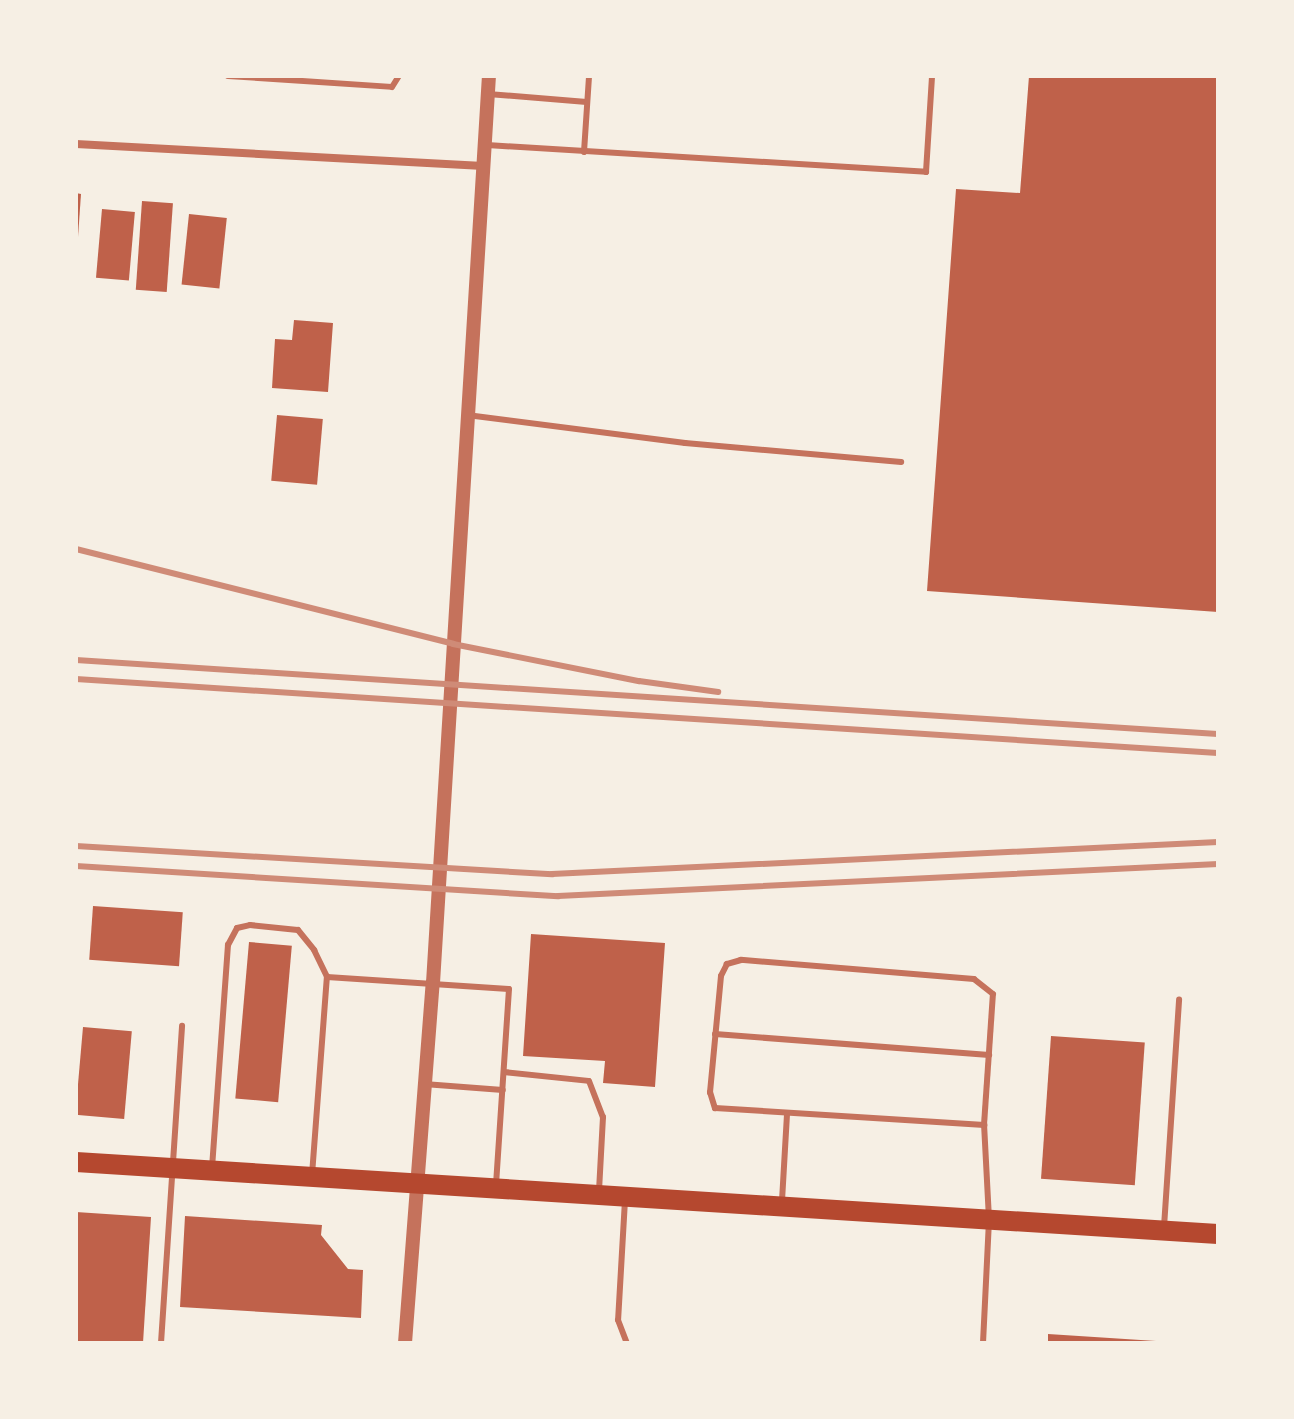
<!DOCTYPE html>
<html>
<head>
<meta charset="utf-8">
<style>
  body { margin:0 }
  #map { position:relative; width:1294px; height:1419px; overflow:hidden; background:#f6efe4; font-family:"Asap Condensed",sans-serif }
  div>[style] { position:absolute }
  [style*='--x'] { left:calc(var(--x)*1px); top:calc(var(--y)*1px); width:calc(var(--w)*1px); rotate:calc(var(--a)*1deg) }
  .building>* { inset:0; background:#bf614a; transform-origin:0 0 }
  .service>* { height:6px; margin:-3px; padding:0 3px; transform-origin:3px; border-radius:3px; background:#c5725c }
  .minor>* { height:8px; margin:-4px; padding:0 4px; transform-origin:4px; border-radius:4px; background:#c5725c }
  .tertiary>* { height:14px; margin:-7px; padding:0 7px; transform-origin:7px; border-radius:7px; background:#c5725c }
  .primary>* { height:20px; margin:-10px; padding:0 10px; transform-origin:10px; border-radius:10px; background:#b5482f }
  .rail>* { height:6px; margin:-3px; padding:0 3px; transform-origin:3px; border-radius:3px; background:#cf8b77 }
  span { translate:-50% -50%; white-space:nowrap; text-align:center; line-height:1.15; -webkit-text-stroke:7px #f6efe4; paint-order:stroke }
  .frame { position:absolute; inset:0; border:78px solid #f6efe4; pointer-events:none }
</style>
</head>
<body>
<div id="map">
  <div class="building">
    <i style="clip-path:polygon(1029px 76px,1218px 76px,1218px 612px,927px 591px,956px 189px,1020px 193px)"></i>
    <i style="clip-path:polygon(76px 193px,81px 194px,78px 237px,76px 237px)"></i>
    <i style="left:142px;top:201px;width:31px;height:89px;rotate:4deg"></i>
    <i style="left:102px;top:209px;width:33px;height:69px;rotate:5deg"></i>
    <i style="left:189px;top:214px;width:38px;height:71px;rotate:6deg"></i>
    <i style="clip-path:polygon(294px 320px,333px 323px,328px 392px,272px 388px,275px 339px,292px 340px)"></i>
    <i style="left:277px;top:415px;width:46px;height:66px;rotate:5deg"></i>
    <i style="left:93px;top:906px;width:90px;height:54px;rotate:4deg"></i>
    <i style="clip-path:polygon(531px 934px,665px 943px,655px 1087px,603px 1083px,605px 1061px,523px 1056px)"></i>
    <i style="left:249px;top:942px;width:43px;height:157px;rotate:5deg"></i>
    <i style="left:83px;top:1027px;width:49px;height:88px;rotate:5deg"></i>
    <i style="left:1051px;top:1036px;width:94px;height:143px;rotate:4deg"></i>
    <i style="clip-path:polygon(76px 1212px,151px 1217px,143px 1343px,76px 1343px)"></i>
    <i style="clip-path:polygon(185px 1216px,322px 1225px,321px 1235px,348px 1269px,363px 1270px,361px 1318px,180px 1307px)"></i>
    <i style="clip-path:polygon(1048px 1334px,1156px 1341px,1156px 1343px,1048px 1343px)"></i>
  </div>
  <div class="service">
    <i style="--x:228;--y:76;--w:164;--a:3.8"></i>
    <i style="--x:392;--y:87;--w:13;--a:-58"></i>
    <i style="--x:488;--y:94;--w:99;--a:4.6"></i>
    <i style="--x:487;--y:145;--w:440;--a:3.5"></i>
    <i style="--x:926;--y:172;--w:96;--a:-86.4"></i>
    <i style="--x:584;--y:152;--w:76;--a:-86.2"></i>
    <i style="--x:467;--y:415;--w:220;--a:7.3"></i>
    <i style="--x:685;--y:443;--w:217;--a:5"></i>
    <i style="--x:715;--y:1034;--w:275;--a:4.4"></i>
    <i style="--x:504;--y:1072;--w:85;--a:6"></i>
    <i style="--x:589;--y:1081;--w:39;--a:69"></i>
    <i style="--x:603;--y:1117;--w:73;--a:93.1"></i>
    <i style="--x:424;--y:1084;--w:79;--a:4.3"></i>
    <i style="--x:212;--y:1168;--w:224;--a:-85.9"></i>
    <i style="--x:228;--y:945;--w:19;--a:-62"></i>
    <i style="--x:237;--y:928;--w:13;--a:-13"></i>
    <i style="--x:250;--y:925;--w:48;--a:5.9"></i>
    <i style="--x:298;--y:930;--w:26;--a:51"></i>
    <i style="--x:314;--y:950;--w:30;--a:64"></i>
    <i style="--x:312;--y:1175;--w:199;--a:-85.7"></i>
    <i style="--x:327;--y:977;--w:182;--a:3.8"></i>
    <i style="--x:509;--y:989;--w:195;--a:93.8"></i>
    <i style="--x:625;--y:1200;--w:120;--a:93.3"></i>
    <i style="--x:618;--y:1320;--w:25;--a:69"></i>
    <i style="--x:782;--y:1201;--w:88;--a:-86.7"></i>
    <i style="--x:1164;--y:1227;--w:228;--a:-86.2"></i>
    <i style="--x:161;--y:1343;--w:318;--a:-86.2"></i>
    <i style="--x:983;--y:1343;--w:124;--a:-87.2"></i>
    <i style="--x:989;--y:1219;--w:94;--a:-93"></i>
    <i style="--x:984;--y:1125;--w:131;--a:-86.1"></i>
    <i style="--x:993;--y:994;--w:24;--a:-142"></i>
    <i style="--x:974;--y:979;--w:234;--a:-175.3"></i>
    <i style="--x:741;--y:960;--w:15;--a:164"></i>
    <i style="--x:727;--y:964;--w:13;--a:117"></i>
    <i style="--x:721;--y:976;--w:117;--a:95.4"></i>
    <i style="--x:710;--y:1092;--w:17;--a:73"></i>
    <i style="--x:715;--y:1108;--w:270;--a:3.6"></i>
  </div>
  <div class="minor">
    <i style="--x:76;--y:144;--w:408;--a:3.1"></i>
  </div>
  <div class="tertiary">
    <i style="--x:405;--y:1343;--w:361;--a:-85.6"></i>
    <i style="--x:433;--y:983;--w:909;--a:-86.47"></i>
  </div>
  <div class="primary">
    <i style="--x:76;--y:1162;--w:1144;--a:3.61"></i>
  </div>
  <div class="rail">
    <i style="--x:76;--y:549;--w:389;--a:14.1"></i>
    <i style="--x:453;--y:644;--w:190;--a:11.3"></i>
    <i style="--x:639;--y:681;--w:80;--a:7.9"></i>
    <i style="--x:76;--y:660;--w:1144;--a:3.71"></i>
    <i style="--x:76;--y:679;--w:1144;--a:3.71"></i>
    <i style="--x:76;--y:846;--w:477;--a:3.4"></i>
    <i style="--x:552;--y:874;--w:667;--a:-2.75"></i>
    <i style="--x:76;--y:866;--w:483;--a:3.6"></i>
    <i style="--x:558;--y:896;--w:661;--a:-2.78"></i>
  </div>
  <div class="frame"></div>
</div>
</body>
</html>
